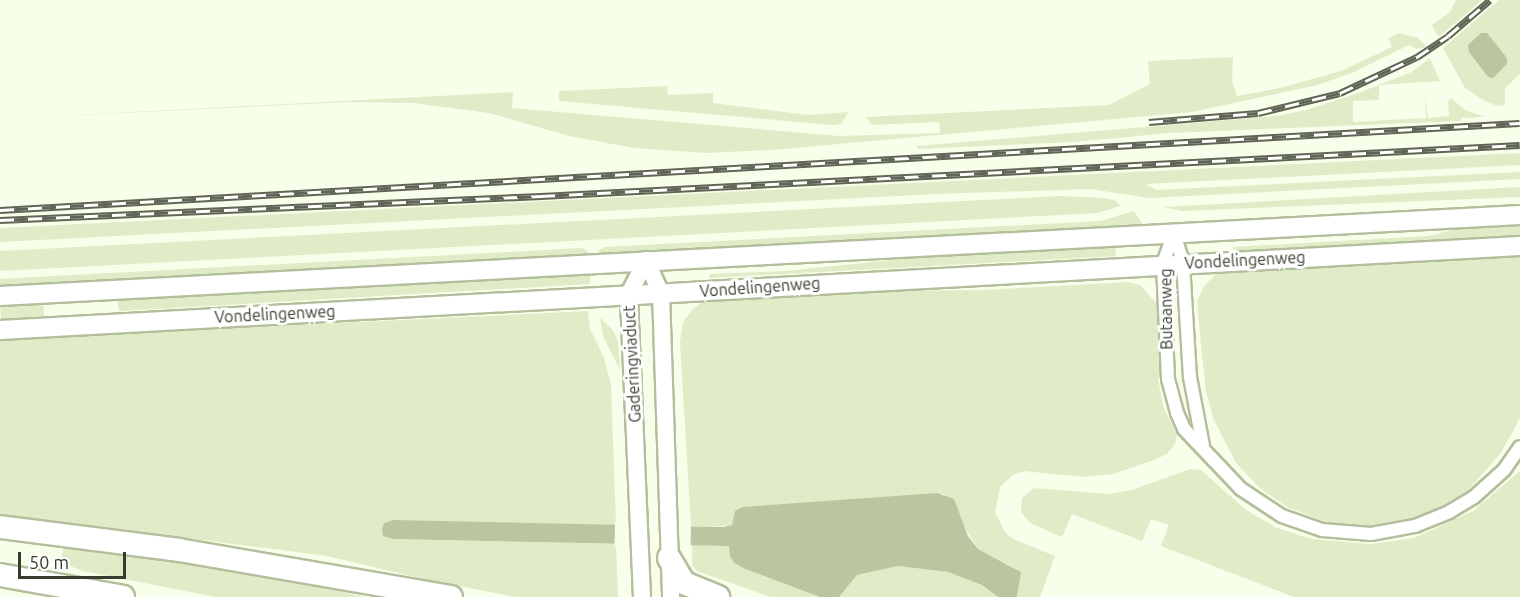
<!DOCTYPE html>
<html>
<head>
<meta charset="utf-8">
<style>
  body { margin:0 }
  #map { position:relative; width:1520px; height:597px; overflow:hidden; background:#f7fee9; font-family:Ubuntu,sans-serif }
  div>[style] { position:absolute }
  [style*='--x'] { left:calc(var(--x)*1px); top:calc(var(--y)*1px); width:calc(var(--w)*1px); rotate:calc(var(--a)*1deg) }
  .green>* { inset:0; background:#e0ecc7; transform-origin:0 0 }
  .water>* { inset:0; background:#bac6a0 }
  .pier>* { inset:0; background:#f7fee9; transform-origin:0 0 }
  .roads { filter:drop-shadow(2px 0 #b3bf9c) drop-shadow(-2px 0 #b3bf9c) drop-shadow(0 2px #b3bf9c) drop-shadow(0 -2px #b3bf9c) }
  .minor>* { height:12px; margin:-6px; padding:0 6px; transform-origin:6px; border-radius:6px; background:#fff }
  .tertiary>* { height:16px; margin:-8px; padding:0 8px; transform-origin:8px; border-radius:8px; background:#fff }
  .secondary>* { height:18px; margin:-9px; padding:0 9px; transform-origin:9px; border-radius:9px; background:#fff }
  .motorway>* { height:22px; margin:-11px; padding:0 11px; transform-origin:11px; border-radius:11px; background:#fff }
  .rail>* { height:7px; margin-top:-3.5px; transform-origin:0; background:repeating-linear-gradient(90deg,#fff 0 14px,#606555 0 28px); box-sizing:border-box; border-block:2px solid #606555 }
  span { translate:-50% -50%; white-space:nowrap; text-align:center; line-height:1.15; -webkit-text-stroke:6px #fff; paint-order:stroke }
  .street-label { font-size:16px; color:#383c2e }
  .scale { position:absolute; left:18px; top:552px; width:108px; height:27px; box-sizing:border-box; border:3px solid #383c2e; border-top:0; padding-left:8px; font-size:18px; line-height:21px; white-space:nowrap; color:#383c2e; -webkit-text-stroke:4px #fff; paint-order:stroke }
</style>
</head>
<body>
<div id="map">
  <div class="green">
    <i style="clip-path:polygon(1456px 0,1482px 0,1440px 36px,1437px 35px,1432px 25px,1450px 12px)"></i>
    <i style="clip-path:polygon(1499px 0,1520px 0,1520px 74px,1505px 88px,1505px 105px,1497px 106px,1483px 100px,1465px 88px,1443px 48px)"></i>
    <i style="clip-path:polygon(1399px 33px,1418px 38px,1427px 47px,1417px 49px,1409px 45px,1352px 73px,1317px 85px,1192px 112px,772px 150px,706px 153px,634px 148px,569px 136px,489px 113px,413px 103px,347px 102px,0 119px,513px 92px,512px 108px,839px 136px,940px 133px,939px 122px,872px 125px,866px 117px,1109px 105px,1150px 84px,1148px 61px,1233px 57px,1232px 81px,1237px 96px,1280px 88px,1341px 71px,1392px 47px,1388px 38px)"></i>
    <i style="clip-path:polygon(1430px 58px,1440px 81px,1379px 85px,1379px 100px,1353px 101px,1353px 122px,1426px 118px,1425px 94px,1428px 118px,1449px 116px,1448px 102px,1451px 98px,1465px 110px,1485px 117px,1461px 118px,1461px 121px,1169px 133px,1073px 142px,917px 149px,917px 146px,1277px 116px,1306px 110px,1358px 93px,1412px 72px)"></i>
    <i style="clip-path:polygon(667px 86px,668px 95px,713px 93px,713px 103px,809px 115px,849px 112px,841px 124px,833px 125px,559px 101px,559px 91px)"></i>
    <i style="clip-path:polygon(1520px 153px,1520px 165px,1146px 184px,1156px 190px,1520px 172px,1520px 179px,1149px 198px,1090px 189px,936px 194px,0 242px,0 228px)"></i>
    <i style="clip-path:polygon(1520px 187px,1520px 197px,1182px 211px,1163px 207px)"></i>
    <i style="clip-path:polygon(1061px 196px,1105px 198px,1116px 201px,1120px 206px,1098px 213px,0 271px,0 251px)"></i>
    <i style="clip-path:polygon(1134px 211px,1144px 226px,600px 254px,598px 251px,604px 247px,1101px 221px)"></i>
    <i style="clip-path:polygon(1520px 224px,1520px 236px,1233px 251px,1233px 247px,1428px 236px,1464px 227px)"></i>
    <i style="clip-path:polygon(1115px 245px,1116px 256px,709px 278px,710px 274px,785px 271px,961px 253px)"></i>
    <i style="clip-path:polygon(582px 248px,587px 250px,588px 255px,0 287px,0 279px,17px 278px)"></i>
    <i style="clip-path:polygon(1520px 255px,1520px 418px,1501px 453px,1467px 491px,1420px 518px,1376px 527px,1331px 524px,1287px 507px,1261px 489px,1236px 463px,1214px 420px,1206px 392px,1202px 355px,1197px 301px,1204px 286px,1216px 274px)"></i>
    <i style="clip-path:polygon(590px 272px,590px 284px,119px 311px,117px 301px,118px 297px)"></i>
    <i style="clip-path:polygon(1128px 282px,1140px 285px,1157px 304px,1162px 377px,1158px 378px,1163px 406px,1177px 435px,1175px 444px,1167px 454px,1154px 460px,1113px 474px,1084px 477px,1024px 471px,1013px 475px,1000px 487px,995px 512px,1005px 532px,1013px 539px,1055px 556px,1040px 597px,1017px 597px,1020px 578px,1016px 569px,978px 549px,944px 494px,742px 507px,735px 511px,732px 525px,729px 526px,691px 526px,680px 342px,683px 322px,693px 309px,708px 298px,808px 292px,982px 290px)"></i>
    <i style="left:43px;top:301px;width:15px;height:43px;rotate:86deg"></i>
    <i style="clip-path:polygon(588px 311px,590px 329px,604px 357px,611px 385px,616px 525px,387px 521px,393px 539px,616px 544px,618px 597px,515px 597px,419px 578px,327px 556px,0 514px,0 340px,193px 326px,257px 327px)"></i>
    <i style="clip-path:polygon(600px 318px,612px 329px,618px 340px,620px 370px,603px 336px)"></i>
    <i style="clip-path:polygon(1190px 469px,1201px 470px,1246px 510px,1277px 528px,1312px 539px,1371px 544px,1414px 538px,1473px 511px,1520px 471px,1520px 597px,1294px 597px,1161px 546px,1169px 525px,1151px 519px,1142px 541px,1072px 514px,1062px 537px,1030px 523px,1021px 512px,1022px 498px,1034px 488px,1108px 494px,1132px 490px)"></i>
    <i style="clip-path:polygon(65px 544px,294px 581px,365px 597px,216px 597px,83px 571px,60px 562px)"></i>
    <i style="clip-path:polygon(692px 545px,730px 546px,734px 563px,745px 569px,820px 597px,770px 597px,697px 571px,692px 565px)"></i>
    <i style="clip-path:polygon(898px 566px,948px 572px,982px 585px,998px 597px,839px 597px,857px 575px)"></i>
  </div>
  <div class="water">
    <i style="clip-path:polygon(1481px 33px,1487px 33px,1507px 58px,1507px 64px,1493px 78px,1488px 77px,1469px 52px,1468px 45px)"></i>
    <i style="clip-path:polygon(937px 493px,954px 499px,968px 536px,978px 549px,1021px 572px,1017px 597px,998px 597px,982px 585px,948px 572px,898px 566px,857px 575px,839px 597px,820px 597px,745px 569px,734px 563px,730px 556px,729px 546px,393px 539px,383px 536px,382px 529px,384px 523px,393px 520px,724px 527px,732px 525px,735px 511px,742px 507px)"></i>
  </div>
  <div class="pier">
    <i style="left:615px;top:522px;width:76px;height:25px;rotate:1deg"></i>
  </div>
  <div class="roads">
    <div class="minor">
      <i style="--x:1174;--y:233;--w:33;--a:110"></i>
      <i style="--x:1163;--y:264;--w:115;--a:87.5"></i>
      <i style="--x:1168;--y:379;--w:35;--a:75"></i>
      <i style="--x:1177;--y:413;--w:17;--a:66"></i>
      <i style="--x:1184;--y:429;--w:83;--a:46.5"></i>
      <i style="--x:1241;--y:489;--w:49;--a:33.4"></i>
      <i style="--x:1282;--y:516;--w:42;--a:19.3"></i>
      <i style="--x:1322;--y:530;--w:49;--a:4.7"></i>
      <i style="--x:1371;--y:534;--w:45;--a:-10.3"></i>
      <i style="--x:1415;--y:526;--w:37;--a:-22"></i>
      <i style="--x:1449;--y:512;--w:29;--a:-31"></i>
      <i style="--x:1474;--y:497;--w:40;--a:-42"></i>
      <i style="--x:1504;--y:470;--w:28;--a:-55"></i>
      <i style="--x:1174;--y:233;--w:31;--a:73"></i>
      <i style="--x:1183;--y:263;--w:114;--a:86.5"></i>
      <i style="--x:1190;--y:377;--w:70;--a:79.3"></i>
    </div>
    <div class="tertiary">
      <i style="--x:646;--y:260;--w:36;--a:66"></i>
      <i style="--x:661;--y:293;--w:304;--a:88.1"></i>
      <i style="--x:642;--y:597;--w:303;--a:-92.5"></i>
      <i style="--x:629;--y:294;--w:38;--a:-63"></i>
    </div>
    <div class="secondary">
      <i style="--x:0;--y:296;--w:1522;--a:-3.05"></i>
      <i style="--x:0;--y:330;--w:1522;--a:-3.16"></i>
    </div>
    <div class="motorway">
      <i style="--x:0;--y:527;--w:180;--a:7.3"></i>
      <i style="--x:179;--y:550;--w:276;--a:9.8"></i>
      <i style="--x:669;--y:558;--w:29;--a:59"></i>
      <i style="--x:684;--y:583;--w:37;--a:22"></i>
      <i style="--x:0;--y:575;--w:125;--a:10.1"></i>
    </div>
  </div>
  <div class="rail">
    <i style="--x:1149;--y:122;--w:109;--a:-4.7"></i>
    <i style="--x:1258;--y:113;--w:84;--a:-13.7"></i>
    <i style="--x:1340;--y:93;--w:85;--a:-25.1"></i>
    <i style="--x:1417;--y:57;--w:37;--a:-34"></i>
    <i style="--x:1448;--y:36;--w:55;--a:-40.6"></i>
    <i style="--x:0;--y:210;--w:1522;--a:-3.28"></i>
    <i style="--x:0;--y:220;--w:542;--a:-2.54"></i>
    <i style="--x:541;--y:196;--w:980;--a:-2.98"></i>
  </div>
  <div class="street-label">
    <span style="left:1245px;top:260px;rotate:-3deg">Vondelingenweg</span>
    <span style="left:760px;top:287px;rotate:-4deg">Vondelingenweg</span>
    <span style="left:1166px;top:309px;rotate:-91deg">Butaanweg</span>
    <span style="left:275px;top:314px;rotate:-3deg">Vondelingenweg</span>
    <span style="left:632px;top:364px;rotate:-93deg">Gaderingviaduct</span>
  </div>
  <div class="scale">50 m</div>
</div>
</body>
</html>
